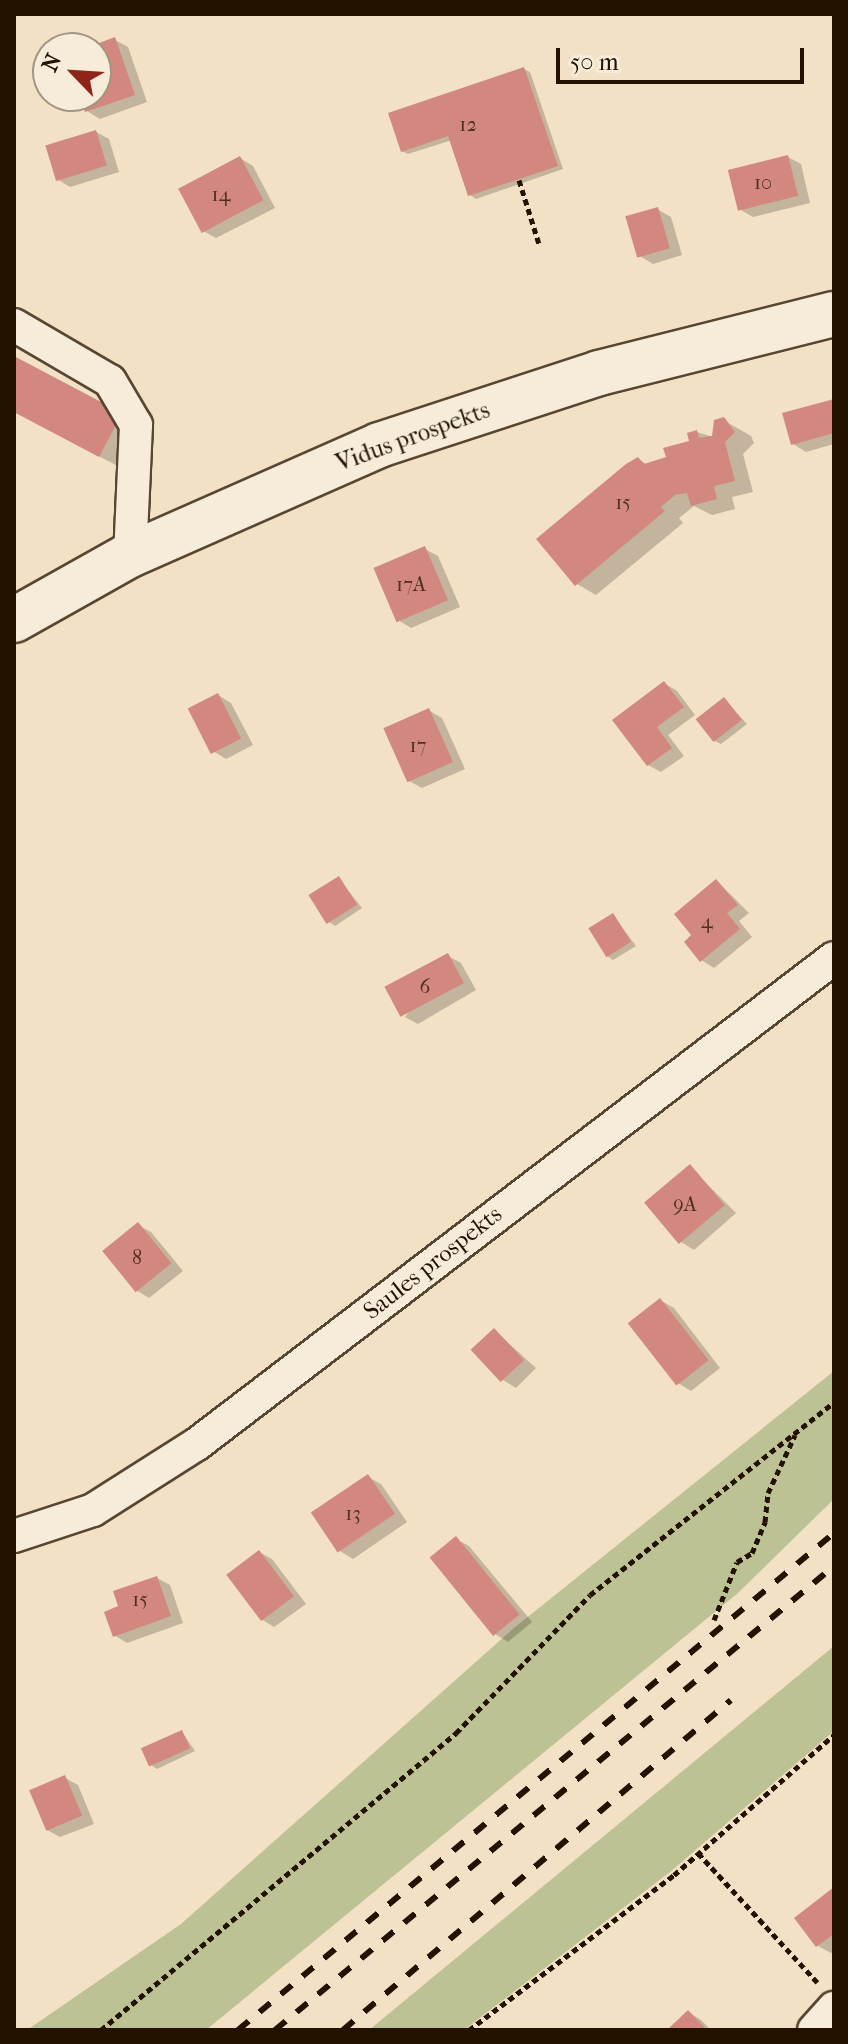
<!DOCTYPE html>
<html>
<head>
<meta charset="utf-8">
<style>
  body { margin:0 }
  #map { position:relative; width:848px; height:2044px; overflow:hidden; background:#f3e1c5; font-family:"IM FELL French Canon",serif }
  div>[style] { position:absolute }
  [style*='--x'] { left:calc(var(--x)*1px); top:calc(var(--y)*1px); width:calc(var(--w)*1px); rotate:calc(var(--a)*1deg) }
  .green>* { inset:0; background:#bdc294 }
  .shadow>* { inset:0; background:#0003 }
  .building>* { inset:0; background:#d2887e; transform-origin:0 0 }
  .path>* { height:5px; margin-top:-2.5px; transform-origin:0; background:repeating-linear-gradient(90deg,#231200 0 6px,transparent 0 10px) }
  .roads { filter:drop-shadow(2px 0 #574631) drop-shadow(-2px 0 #574631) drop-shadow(0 2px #574631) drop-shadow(0 -2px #574631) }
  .minor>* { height:32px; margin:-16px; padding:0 16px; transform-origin:16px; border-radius:16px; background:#f7ecd9 }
  .secondary>* { height:44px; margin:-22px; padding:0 22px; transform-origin:22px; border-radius:22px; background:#f7ecd9 }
  .rail>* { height:6px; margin-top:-3px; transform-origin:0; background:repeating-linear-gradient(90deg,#231200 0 14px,transparent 0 28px) }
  span { translate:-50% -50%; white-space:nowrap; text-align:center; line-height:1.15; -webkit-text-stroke:8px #f7ecd9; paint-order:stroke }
  .number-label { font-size:20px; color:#4f3020 }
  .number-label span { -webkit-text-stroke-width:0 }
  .street-label { font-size:24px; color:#231200 }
  .frame { position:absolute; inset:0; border:16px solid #231200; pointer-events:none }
  .north { position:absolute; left:32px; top:32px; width:80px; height:80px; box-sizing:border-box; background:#f7ecd9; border:2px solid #a29582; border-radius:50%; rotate:295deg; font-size:22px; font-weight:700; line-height:32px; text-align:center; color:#231200 }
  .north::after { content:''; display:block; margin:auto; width:28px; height:36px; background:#8f2418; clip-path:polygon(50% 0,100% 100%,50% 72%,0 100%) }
  .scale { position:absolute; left:556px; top:48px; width:248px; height:36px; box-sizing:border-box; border:4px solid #231200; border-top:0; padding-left:10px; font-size:24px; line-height:28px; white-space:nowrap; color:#231200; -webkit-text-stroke:6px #f7ecd9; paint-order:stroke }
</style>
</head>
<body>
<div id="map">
  <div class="green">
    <i style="clip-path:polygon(834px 1371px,834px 1499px,738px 1593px,206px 2030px,27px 2030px,181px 1924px,514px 1628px)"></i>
    <i style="clip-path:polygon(834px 1646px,834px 1731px,670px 1872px,464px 2030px,369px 2030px)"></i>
  </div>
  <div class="shadow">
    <i style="clip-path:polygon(115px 40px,128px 47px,147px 102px,100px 119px,87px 111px,82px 96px,96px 96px,96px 48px,91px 48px)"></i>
    <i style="clip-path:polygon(524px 69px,530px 72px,563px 169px,476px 199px,470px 195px,452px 140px,408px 154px,402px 151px)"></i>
    <i style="clip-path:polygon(96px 132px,109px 139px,119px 172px,70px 187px,57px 179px)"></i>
    <i style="clip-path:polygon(788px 157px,801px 164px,810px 203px,753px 217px,739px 209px)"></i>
    <i style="clip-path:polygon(240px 158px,253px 166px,275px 208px,216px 238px,203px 231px)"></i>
    <i style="clip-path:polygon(657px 209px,671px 217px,682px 255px,653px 264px,640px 256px)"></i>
    <i style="clip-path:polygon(14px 359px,152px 433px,131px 473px,14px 412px)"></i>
    <i style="clip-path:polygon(834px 401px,834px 444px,806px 452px,793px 444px)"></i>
    <i style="clip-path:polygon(723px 420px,751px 436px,754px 443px,743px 454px,753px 492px,732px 497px,735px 509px,712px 515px,694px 506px,679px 518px,683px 523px,596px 595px,577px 584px,638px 459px,648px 465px,668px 459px,692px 442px,697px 432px,713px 437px)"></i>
    <i style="clip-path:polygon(425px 549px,438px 556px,460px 607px,411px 628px,398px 620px)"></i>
    <i style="clip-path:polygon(664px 683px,677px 691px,695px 715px,668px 735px,684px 756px,661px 772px,648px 765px)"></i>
    <i style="clip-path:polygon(218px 695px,231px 703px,253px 745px,226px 759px,213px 751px)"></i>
    <i style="clip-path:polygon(724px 699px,747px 724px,721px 744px,715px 741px)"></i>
    <i style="clip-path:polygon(428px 710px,442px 718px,465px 769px,422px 788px,409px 781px)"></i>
    <i style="clip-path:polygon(339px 879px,362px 908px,335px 926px,329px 922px)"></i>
    <i style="clip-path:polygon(717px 881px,749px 913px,739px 921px,752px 937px,714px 968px,701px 960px,694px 935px)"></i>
    <i style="clip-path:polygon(613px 915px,636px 946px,613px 960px,607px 956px)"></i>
    <i style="clip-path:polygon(448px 956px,461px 963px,476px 990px,418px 1024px,405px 1017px)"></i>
    <i style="clip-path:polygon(690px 1167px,736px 1213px,694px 1250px,681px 1242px)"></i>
    <i style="clip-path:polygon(138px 1225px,151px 1232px,183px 1271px,149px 1298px,136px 1290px)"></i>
    <i style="clip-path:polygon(660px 1300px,674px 1308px,720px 1368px,691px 1391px,678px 1383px)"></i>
    <i style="clip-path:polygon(494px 1330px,536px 1368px,516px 1388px,503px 1380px)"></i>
    <i style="clip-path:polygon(368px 1477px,381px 1484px,407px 1522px,353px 1559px,340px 1551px)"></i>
    <i style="clip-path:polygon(456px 1539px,469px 1546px,532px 1622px,508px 1642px,495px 1634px)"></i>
    <i style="clip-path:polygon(259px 1552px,272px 1559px,306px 1604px,274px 1627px,261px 1619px)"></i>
    <i style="clip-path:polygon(157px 1578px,170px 1585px,183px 1623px,127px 1643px,114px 1635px,121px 1608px)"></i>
    <i style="clip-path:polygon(182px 1732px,195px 1751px,157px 1769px,151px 1765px)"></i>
    <i style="clip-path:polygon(65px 1778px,78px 1785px,94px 1824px,60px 1837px,47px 1830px)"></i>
    <i style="clip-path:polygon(834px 1889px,834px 1951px,831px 1953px,818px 1946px)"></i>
    <i style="clip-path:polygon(688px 2012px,701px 2020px,711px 2030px,669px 2030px)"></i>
  </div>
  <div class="building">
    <i style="clip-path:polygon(115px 37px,135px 95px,85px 112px,79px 96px,96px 96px,96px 48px,86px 48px)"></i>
    <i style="clip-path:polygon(524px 67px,558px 166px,468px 196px,448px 136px,401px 152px,388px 113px)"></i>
    <i style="left:96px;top:130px;width:37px;height:53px;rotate:73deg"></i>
    <i style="left:788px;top:155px;width:42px;height:62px;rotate:76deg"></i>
    <i style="left:240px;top:156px;width:50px;height:70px;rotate:62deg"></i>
    <i style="left:658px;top:207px;width:43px;height:34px;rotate:74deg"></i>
    <i style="clip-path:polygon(14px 356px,122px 413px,99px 457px,14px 412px)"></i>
    <i style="clip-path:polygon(834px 399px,834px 433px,791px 445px,782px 413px)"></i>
    <i style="clip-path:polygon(724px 417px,735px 432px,725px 442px,735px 481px,714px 486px,717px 499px,691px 506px,687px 493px,675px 495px,661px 507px,665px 511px,575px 586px,536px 539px,626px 464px,638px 457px,644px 464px,666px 457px,663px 448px,689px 441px,687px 433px,697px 430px,699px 438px,712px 436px,714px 420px)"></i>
    <i style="left:425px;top:546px;width:59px;height:56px;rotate:67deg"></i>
    <i style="clip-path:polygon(664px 681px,684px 707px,657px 727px,672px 748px,647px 766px,612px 720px)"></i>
    <i style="left:218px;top:693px;width:51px;height:34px;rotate:63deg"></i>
    <i style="left:724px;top:697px;width:29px;height:36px;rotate:52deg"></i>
    <i style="left:429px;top:708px;width:59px;height:50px;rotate:66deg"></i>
    <i style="left:339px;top:876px;width:34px;height:36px;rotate:58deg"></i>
    <i style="clip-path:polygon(716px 879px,738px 905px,727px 913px,740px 929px,700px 962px,684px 942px,691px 935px,674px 914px)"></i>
    <i style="left:613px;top:913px;width:34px;height:29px;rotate:58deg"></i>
    <i style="left:448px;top:953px;width:34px;height:72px;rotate:62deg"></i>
    <i style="left:690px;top:1164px;width:54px;height:60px;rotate:50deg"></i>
    <i style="left:138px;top:1222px;width:53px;height:46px;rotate:51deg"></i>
    <i style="left:660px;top:1298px;width:79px;height:41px;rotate:52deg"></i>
    <i style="left:494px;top:1328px;width:44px;height:32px;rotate:47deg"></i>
    <i style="left:368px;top:1474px;width:48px;height:69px;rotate:56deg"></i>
    <i style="left:456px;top:1536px;width:101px;height:34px;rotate:51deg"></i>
    <i style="left:259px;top:1550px;width:58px;height:41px;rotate:53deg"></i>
    <i style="clip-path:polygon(157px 1576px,171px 1616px,113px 1637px,104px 1612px,118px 1606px,113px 1591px)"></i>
    <i style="left:182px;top:1730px;width:20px;height:45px;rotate:66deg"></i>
    <i style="left:65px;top:1775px;width:44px;height:39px;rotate:67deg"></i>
    <i style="clip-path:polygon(834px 1887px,834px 1934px,816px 1947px,794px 1918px)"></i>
    <i style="clip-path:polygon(688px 2010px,707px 2030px,667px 2030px)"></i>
  </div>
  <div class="path">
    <i style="--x:519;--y:180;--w:67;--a:72.6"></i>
    <i style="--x:714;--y:1620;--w:62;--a:-68.4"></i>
    <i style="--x:737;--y:1562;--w:17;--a:-31"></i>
    <i style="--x:752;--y:1553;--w:34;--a:-67"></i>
    <i style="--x:765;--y:1522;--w:29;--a:-84"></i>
    <i style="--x:768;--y:1493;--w:64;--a:-65"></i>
    <i style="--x:698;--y:1853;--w:176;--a:47.3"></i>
    <i style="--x:101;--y:2030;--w:463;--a:-39.9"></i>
    <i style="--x:456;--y:1733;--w:192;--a:-45.8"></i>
    <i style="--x:590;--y:1595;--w:311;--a:-38.3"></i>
    <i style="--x:469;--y:2030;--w:257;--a:-37.1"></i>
    <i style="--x:674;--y:1875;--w:213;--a:-41.2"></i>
  </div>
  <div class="roads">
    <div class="minor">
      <i style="--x:14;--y:325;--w:111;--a:30.3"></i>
      <i style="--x:110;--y:381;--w:51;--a:59.4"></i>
      <i style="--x:136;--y:425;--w:130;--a:92.6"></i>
      <i style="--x:14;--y:1536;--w:83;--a:-18.2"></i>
      <i style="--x:93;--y:1510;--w:123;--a:-32.4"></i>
      <i style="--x:197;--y:1444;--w:801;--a:-37.34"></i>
      <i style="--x:814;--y:2030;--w:30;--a:-48"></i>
    </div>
    <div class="secondary">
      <i style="--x:14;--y:620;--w:133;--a:-29.3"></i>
      <i style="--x:130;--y:555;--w:272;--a:-23.8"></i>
      <i style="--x:379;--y:445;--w:231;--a:-18.1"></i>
      <i style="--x:599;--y:373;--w:242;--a:-14.1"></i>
    </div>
  </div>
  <div class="rail">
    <i style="--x:238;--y:2030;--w:776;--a:-39.82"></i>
    <i style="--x:275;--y:2030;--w:726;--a:-39.69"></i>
    <i style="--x:343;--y:2030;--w:509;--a:-40.38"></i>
  </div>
  <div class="number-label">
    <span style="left:468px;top:124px">12</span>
    <span style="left:763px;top:182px">10</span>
    <span style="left:221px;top:194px">14</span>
    <span style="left:623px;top:502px">15</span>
    <span style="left:411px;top:584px">17A</span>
    <span style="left:418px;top:745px">17</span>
    <span style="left:707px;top:921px">4</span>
    <span style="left:425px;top:986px">6</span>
    <span style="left:685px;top:1204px">9A</span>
    <span style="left:137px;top:1257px">8</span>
    <span style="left:353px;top:1513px">13</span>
    <span style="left:140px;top:1599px">15</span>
  </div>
  <div class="street-label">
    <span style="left:413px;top:437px;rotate:-20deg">Vidus prospekts</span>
    <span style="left:433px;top:1263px;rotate:-38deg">Saules prospekts</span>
  </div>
  <div class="frame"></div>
  <div class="north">N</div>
  <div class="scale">50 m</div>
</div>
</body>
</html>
